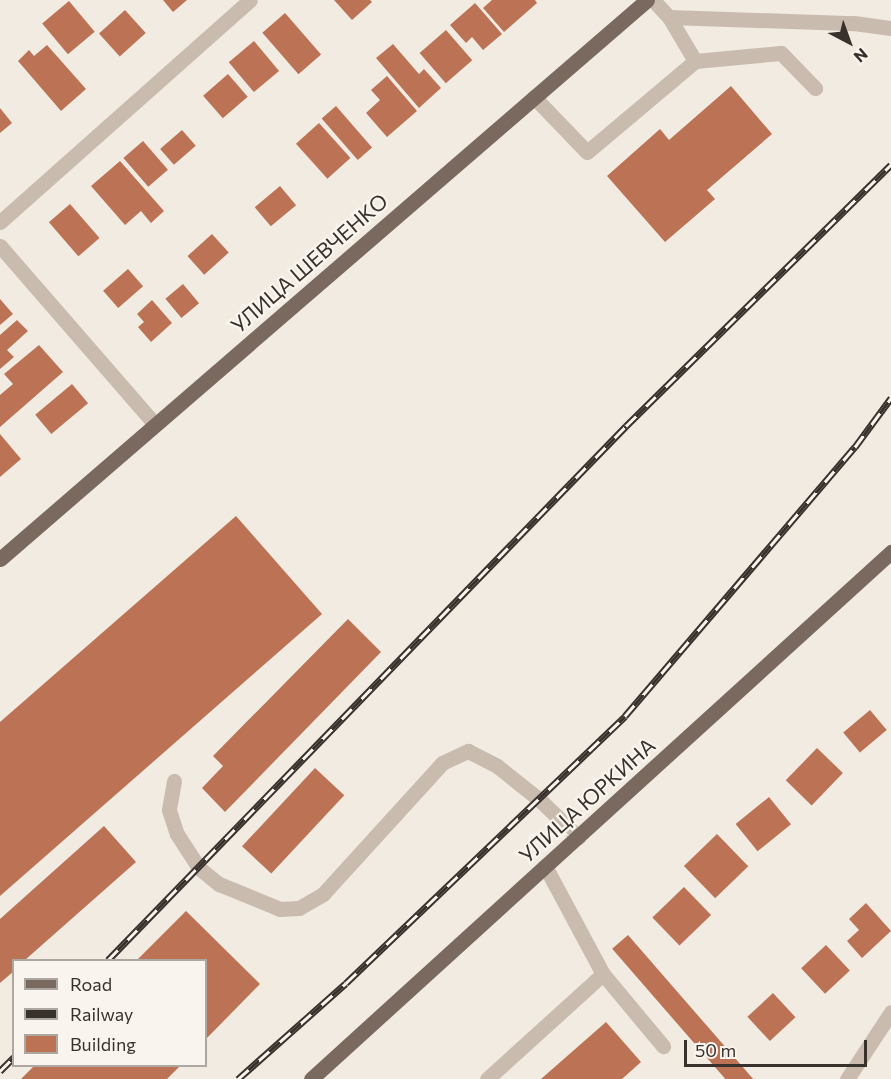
<!DOCTYPE html>
<html>
<head>
<meta charset="utf-8">
<style>
  body { margin:0 }
  #map { position:relative; width:891px; height:1079px; overflow:hidden; background:#f2ebe2; font-family:Commissioner,sans-serif }
  div>[style] { position:absolute }
  [style*='--x'] { left:calc(var(--x)*1px); top:calc(var(--y)*1px); width:calc(var(--w)*1px); rotate:calc(var(--a)*1deg) }
  .building>* { inset:0; background:#bc7355; transform-origin:0 0 }
  .minor>* { height:15px; margin:-7.5px; padding:0 7.5px; transform-origin:7.5px; border-radius:7.5px; background:#c9bcae }
  .major>* { height:15px; margin:-7.5px; padding:0 7.5px; transform-origin:7.5px; border-radius:7.5px; background:#79695e }
  .rail>* { height:7px; margin-top:-3.5px; transform-origin:0; background:repeating-linear-gradient(90deg,#f9f5ee 0 14px,#39312c 0 28px); box-sizing:border-box; border-block:2px solid #39312c }
  span { translate:-50% -50%; white-space:nowrap; text-align:center; line-height:1.15; -webkit-text-stroke:4.5px #f9f5ee; paint-order:stroke }
  .street-label { font-size:21px; color:#39312c }
  .legend { position:absolute; left:12px; top:959px; width:195px; height:108px; box-sizing:border-box; background:#f9f5ee; border:2px solid #aca7a0; margin:0; padding:8px 10px; list-style:none; font-size:18px; color:#39312c }
  .legend li { display:flex; align-items:center; gap:12px; height:30px }
  .legend b { width:30px; border:2px solid #aca7a0 }
  .north { position:absolute; left:819px; top:12px; width:60px; height:60px; -webkit-text-stroke:4px #f9f5ee; paint-order:stroke; rotate:139deg; font-size:16px; font-weight:700; line-height:24px; text-align:center; color:#39312c }
  .north::after { content:''; display:block; margin:auto; width:21px; height:27px; background:#39312c; clip-path:polygon(50% 0,100% 100%,50% 72%,0 100%) }
  .scale { position:absolute; left:684px; top:1040px; width:183px; height:27px; box-sizing:border-box; border:3px solid #39312c; border-top:0; padding-left:8px; font-size:18px; line-height:21px; white-space:nowrap; color:#39312c; -webkit-text-stroke:4px #f9f5ee; paint-order:stroke }
</style>
</head>
<body>
<div id="map">
  <div class="building">
    <i style="clip-path:polygon(163px 0,187px 0,173px 12px)"></i>
    <i style="clip-path:polygon(334px 0,370px 0,372px 2px,352px 20px)"></i>
    <i style="clip-path:polygon(492px 0,535px 0,537px 3px,504px 32px,483px 8px)"></i>
    <i style="left:69px;top:1px;width:40px;height:35px;rotate:50deg"></i>
    <i style="clip-path:polygon(475px 3px,502px 34px,483px 50px,472px 37px,466px 43px,450px 25px)"></i>
    <i style="left:125px;top:10px;width:31px;height:35px;rotate:48deg"></i>
    <i style="left:285px;top:13px;width:55px;height:30px;rotate:49deg"></i>
    <i style="left:446px;top:30px;width:40px;height:35px;rotate:49deg"></i>
    <i style="left:254px;top:41px;width:39px;height:33px;rotate:50deg"></i>
    <i style="clip-path:polygon(393px 44px,419px 74px,424px 69px,441px 88px,419px 108px,376px 58px)"></i>
    <i style="clip-path:polygon(47px 45px,86px 89px,61px 111px,18px 61px,29px 50px,34px 56px)"></i>
    <i style="left:228px;top:74px;width:30px;height:33px;rotate:49deg"></i>
    <i style="clip-path:polygon(387px 76px,417px 111px,387px 137px,366px 113px,380px 100px,371px 90px)"></i>
    <i style="clip-path:polygon(731px 86px,772px 134px,707px 190px,715px 199px,665px 242px,607px 176px,660px 129px,669px 140px)"></i>
    <i style="left:336px;top:106px;width:55px;height:19px;rotate:49deg"></i>
    <i style="clip-path:polygon(0 108px,12px 123px,0 133px)"></i>
    <i style="left:319px;top:123px;width:47px;height:31px;rotate:48deg"></i>
    <i style="left:182px;top:130px;width:21px;height:29px;rotate:49deg"></i>
    <i style="left:143px;top:141px;width:38px;height:26px;rotate:49deg"></i>
    <i style="clip-path:polygon(120px 161px,164px 211px,151px 223px,141px 211px,125px 225px,91px 186px)"></i>
    <i style="left:280px;top:186px;width:25px;height:33px;rotate:50deg"></i>
    <i style="left:70px;top:204px;width:45px;height:28px;rotate:49deg"></i>
    <i style="left:212px;top:234px;width:25px;height:33px;rotate:48deg"></i>
    <i style="left:128px;top:269px;width:23px;height:33px;rotate:49deg"></i>
    <i style="left:183px;top:284px;width:25px;height:23px;rotate:50deg"></i>
    <i style="clip-path:polygon(0 299px,13px 314px,0 325px)"></i>
    <i style="clip-path:polygon(152px 300px,172px 323px,151px 342px,138px 327px,144px 322px,137px 314px)"></i>
    <i style="clip-path:polygon(17px 320px,28px 331px,7px 350px,14px 357px,0 369px,0 335px)"></i>
    <i style="clip-path:polygon(39px 345px,63px 372px,0 427px,0 395px,13px 384px,4px 374px)"></i>
    <i style="left:72px;top:384px;width:25px;height:48px;rotate:50deg"></i>
    <i style="clip-path:polygon(0 434px,21px 459px,0 477px)"></i>
    <i style="clip-path:polygon(236px 516px,322px 614px,0 896px,0 722px)"></i>
    <i style="clip-path:polygon(348px 619px,381px 652px,225px 812px,202px 788px,223px 766px,213px 756px)"></i>
    <i style="left:870px;top:710px;width:26px;height:35px;rotate:50deg"></i>
    <i style="left:817px;top:748px;width:36px;height:45px;rotate:44deg"></i>
    <i style="left:315px;top:768px;width:40px;height:107px;rotate:43deg"></i>
    <i style="left:769px;top:797px;width:35px;height:43px;rotate:51deg"></i>
    <i style="clip-path:polygon(104px 826px,136px 862px,25px 960px,14px 960px,14px 971px,0 983px,0 919px)"></i>
    <i style="left:717px;top:834px;width:45px;height:46px;rotate:46deg"></i>
    <i style="left:684px;top:887px;width:39px;height:44px;rotate:46deg"></i>
    <i style="clip-path:polygon(866px 903px,891px 931px,862px 958px,847px 941px,859px 930px,849px 919px)"></i>
    <i style="clip-path:polygon(186px 911px,260px 984px,206px 1039px,206px 960px,137px 960px)"></i>
    <i style="left:628px;top:935px;width:191px;height:21px;rotate:49deg"></i>
    <i style="left:826px;top:945px;width:35px;height:34px;rotate:47deg"></i>
    <i style="left:773px;top:993px;width:33px;height:35px;rotate:47deg"></i>
    <i style="clip-path:polygon(606px 1022px,641px 1062px,622px 1079px,541px 1079px)"></i>
    <i style="clip-path:polygon(34px 1066px,180px 1066px,167px 1079px,21px 1079px)"></i>
  </div>
  <div class="minor">
    <i style="--x:653;--y:0;--w:23;--a:47"></i>
    <i style="--x:669;--y:17;--w:51;--a:59.4"></i>
    <i style="--x:669;--y:17;--w:185;--a:1.9"></i>
    <i style="--x:854;--y:23;--w:37;--a:8"></i>
    <i style="--x:534;--y:97;--w:76;--a:46.1"></i>
    <i style="--x:587;--y:152;--w:141;--a:-40.1"></i>
    <i style="--x:695;--y:61;--w:86;--a:-5.3"></i>
    <i style="--x:781;--y:53;--w:49;--a:45.8"></i>
    <i style="--x:0;--y:222;--w:334;--a:-41.6"></i>
    <i style="--x:0;--y:246;--w:236;--a:49"></i>
    <i style="--x:174;--y:781;--w:29;--a:100"></i>
    <i style="--x:169;--y:810;--w:25;--a:72"></i>
    <i style="--x:177;--y:834;--w:40;--a:57.1"></i>
    <i style="--x:199;--y:868;--w:26;--a:39"></i>
    <i style="--x:219;--y:884;--w:66;--a:22.3"></i>
    <i style="--x:280;--y:909;--w:19;--a:-3"></i>
    <i style="--x:299;--y:908;--w:28;--a:-30"></i>
    <i style="--x:323;--y:894;--w:177;--a:-47.7"></i>
    <i style="--x:442;--y:763;--w:29;--a:-25"></i>
    <i style="--x:468;--y:751;--w:33;--a:27"></i>
    <i style="--x:497;--y:766;--w:56;--a:38.5"></i>
    <i style="--x:541;--y:801;--w:52;--a:44.2"></i>
    <i style="--x:545;--y:866;--w:123;--a:61.8"></i>
    <i style="--x:603;--y:974;--w:94;--a:50.2"></i>
    <i style="--x:487;--y:1079;--w:156;--a:-42.2"></i>
    <i style="--x:847;--y:1079;--w:80;--a:-56.7"></i>
  </div>
  <div class="major">
    <i style="--x:0;--y:559;--w:855;--a:-40.83"></i>
    <i style="--x:311;--y:1079;--w:784;--a:-42.26"></i>
  </div>
  <div class="rail">
    <i style="--x:108;--y:960;--w:744;--a:-45.87"></i>
    <i style="--x:626;--y:426;--w:372;--a:-44.6"></i>
    <i style="--x:0;--y:1071;--w:20;--a:-45"></i>
    <i style="--x:238;--y:1079;--w:144;--a:-41.6"></i>
    <i style="--x:346;--y:983;--w:386;--a:-43.7"></i>
    <i style="--x:625;--y:716;--w:354;--a:-49.5"></i>
    <i style="--x:855;--y:447;--w:61;--a:-53.7"></i>
  </div>
  <div class="street-label">
    <span style="left:309px;top:263px;rotate:-41deg">УЛИЦА ШЕВЧЕНКО</span>
    <span style="left:587px;top:800px;rotate:-42deg">УЛИЦА ЮРКИНА</span>
  </div>
  <ul class="legend">
  <li><b style="height:8px;background:#79695e"></b>Road</li>
  <li><b style="height:8px;background:#39312c"></b>Railway</li>
  <li><b style="height:16px;background:#bc7355"></b>Building</li>
  </ul>
  <div class="north">N</div>
  <div class="scale">50 m</div>
</div>
</body>
</html>
